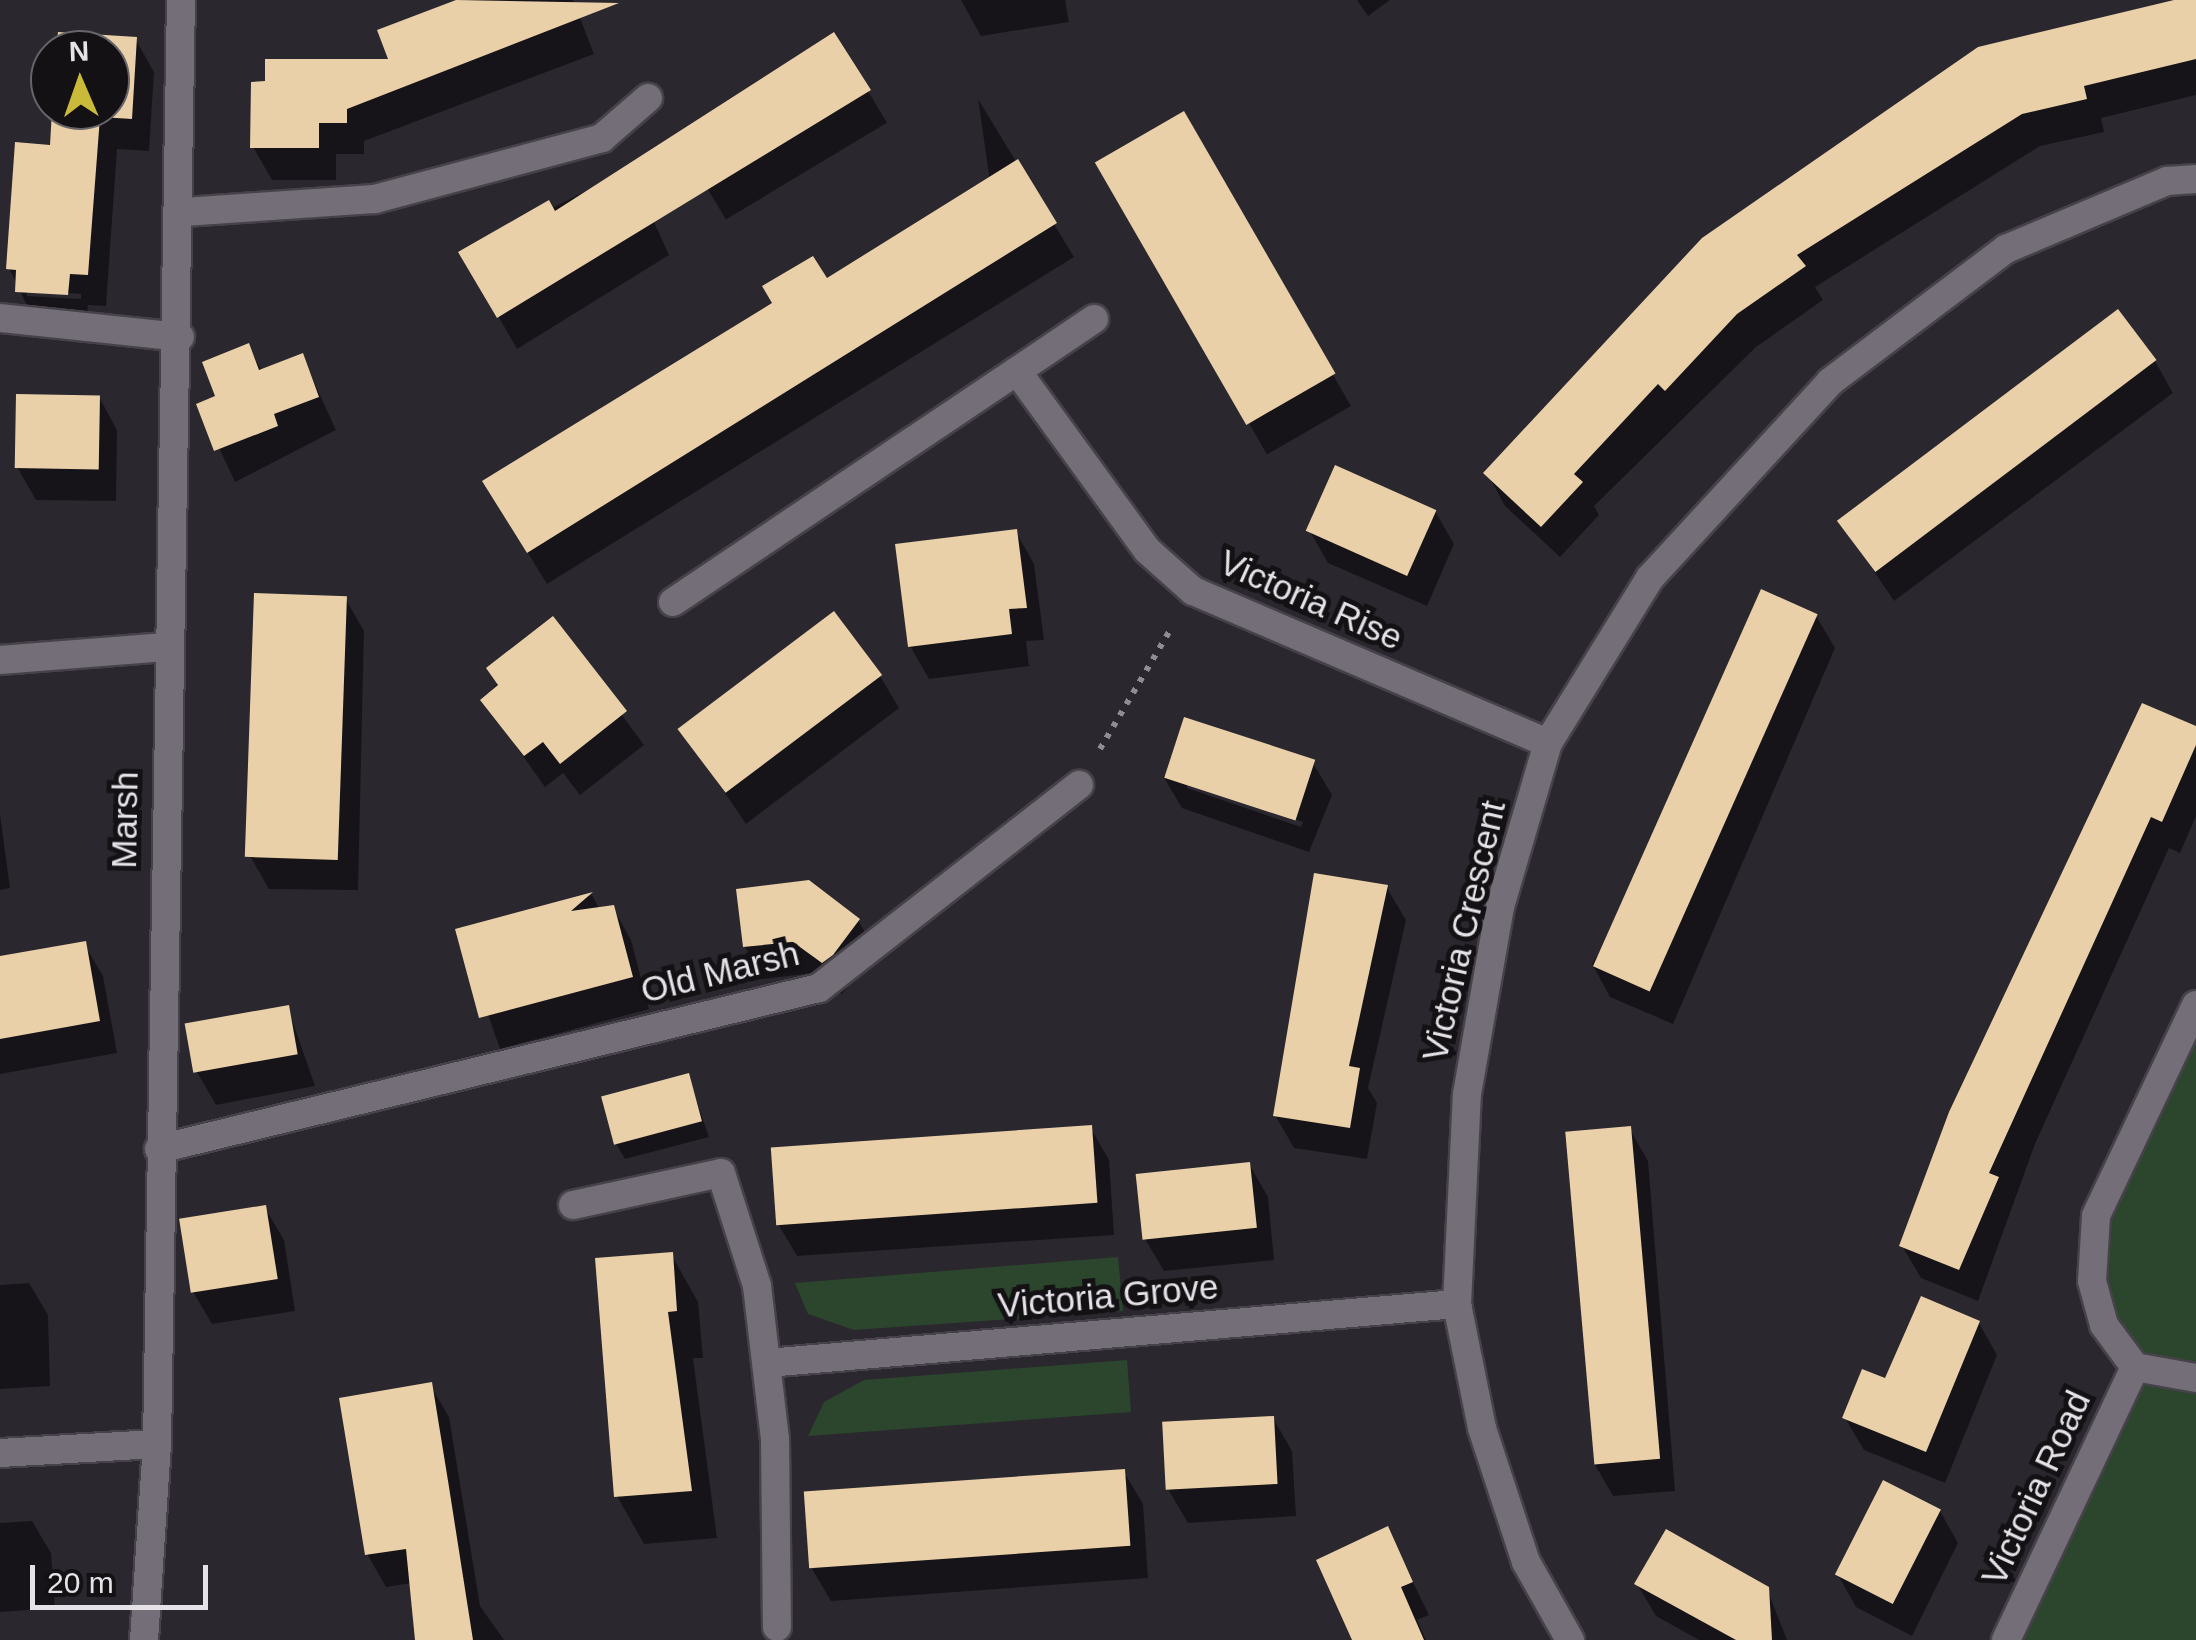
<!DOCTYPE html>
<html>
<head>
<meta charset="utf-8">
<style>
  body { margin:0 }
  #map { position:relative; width:2196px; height:1640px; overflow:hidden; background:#2b272f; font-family:Helvetica,sans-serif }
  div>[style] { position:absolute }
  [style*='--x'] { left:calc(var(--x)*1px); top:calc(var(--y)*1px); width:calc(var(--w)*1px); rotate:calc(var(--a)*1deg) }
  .green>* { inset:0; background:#2b462c }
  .shadow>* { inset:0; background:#0007; transform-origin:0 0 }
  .building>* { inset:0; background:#e9d0a8; transform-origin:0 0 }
  .path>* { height:6px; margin-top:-3px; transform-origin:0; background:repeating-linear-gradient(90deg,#8f8c93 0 5px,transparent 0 13px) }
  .roads { filter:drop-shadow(2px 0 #464249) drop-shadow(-2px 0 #464249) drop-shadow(0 2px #464249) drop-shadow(0 -2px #464249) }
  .service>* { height:28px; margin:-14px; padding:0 14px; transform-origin:14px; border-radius:14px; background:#736e77 }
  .minor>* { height:28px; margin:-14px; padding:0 14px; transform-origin:14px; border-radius:14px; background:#736e77 }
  span { translate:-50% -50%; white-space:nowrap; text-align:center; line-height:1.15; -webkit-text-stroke:10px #131114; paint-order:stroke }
  .street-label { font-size:35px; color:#e5e2e8 }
  .north { position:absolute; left:30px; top:30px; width:100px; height:100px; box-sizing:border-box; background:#131114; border:2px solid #676569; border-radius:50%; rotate:358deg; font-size:28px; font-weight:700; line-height:40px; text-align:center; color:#e5e2e8 }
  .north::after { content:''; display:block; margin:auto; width:35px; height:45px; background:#caba3a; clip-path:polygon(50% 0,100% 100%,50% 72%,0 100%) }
  .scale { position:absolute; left:30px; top:1565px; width:178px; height:45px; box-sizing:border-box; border:5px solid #e5e2e8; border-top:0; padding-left:12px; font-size:30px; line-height:35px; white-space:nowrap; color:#e5e2e8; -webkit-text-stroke:8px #131114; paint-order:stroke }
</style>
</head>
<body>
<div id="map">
  <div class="green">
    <i style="clip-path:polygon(2196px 1005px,2196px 1640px,2006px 1640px,2134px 1367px,2104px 1325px,2096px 1216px)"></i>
    <i style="clip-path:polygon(1118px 1257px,1123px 1311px,854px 1330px,808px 1314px,795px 1283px)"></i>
    <i style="clip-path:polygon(1127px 1360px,1131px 1412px,808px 1436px,824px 1402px,864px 1380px)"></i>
  </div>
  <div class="shadow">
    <i style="clip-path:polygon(473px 0,573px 0,594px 54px,364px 141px,364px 154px,336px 154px,336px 180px,272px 180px,253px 147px,392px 62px,380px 31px)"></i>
    <i style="clip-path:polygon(961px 0,1065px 0,1069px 22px,981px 36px)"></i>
    <i style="clip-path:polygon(1357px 0,1390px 0,1368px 16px)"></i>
    <i style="clip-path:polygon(2188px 0,2196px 0,2196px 95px,2101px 118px,2104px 132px,2040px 146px,1815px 287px,1823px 300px,1756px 347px,1594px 506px,1599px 515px,1560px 557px,1505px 506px,1487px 473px,1704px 240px)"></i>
    <i style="clip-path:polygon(evenodd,136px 40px,154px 72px,149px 151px,117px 149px,106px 306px,88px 305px,86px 327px,36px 324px,9px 268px,53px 147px,55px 110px,110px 110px,110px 50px,59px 50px,136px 40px,27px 290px,81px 294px,81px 299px,27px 296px,27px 290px)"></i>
    <i style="left:868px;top:91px;width:37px;height:188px;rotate:59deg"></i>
    <i style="clip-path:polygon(978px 99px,1074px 257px,547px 584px,504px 514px,826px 281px,990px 181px)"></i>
    <i style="left:1183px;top:115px;width:336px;height:97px;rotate:60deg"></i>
    <i style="clip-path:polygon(630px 169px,669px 255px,517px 349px,462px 253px)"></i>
    <i style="clip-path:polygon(248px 346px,262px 371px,302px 356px,336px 430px,235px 482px,199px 405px,218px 397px)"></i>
    <i style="clip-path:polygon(2155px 361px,2173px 393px,1894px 601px,1839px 519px)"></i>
    <i style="clip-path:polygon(99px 397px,117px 430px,116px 501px,36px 500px,17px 467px)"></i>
    <i style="clip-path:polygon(1435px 511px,1454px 544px,1427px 606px,1328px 563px,1309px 530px)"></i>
    <i style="clip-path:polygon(1016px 532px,1034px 564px,1044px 640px,1026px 641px,1029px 666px,929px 679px,910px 646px)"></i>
    <i style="clip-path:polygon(345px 598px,364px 631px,358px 890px,269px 889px,250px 856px)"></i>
    <i style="clip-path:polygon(1816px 616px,1835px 648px,1673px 1024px,1610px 997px,1592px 964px)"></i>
    <i style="clip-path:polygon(552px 620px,644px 745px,580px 795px,563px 773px,545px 787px,483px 700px)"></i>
    <i style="clip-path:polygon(880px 676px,899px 708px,746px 824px,682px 730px)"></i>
    <i style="clip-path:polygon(2196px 729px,2196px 816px,2180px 853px,2169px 848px,2035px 1144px,1978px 1301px,1921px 1278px,1902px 1246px)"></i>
    <i style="clip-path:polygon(evenodd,1313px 763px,1332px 795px,1309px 852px,1182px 808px,1163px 776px,1313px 763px,1187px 782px,1303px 822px,1301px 827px,1187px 788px,1187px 782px)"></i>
    <i style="clip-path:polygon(0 814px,10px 888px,0 890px)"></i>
    <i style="clip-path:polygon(1387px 888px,1406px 920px,1368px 1088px,1377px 1103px,1367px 1159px,1294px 1148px,1275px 1115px)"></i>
    <i style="clip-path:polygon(592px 895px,600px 910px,613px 908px,631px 940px,649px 1009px,500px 1049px,459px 931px)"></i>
    <i style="clip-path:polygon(858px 920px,877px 953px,842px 994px,813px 973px,764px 979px,745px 947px)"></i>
    <i style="clip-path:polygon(84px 944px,103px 976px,117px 1053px,0 1074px,0 958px)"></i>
    <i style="clip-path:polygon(288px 1008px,315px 1086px,216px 1105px,197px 1072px)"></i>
    <i style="clip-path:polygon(688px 1076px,709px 1137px,625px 1159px,616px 1144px)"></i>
    <i style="clip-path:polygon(1090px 1127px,1109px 1160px,1114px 1235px,797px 1256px,778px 1224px)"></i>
    <i style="clip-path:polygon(1629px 1128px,1648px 1161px,1675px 1491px,1613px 1496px,1594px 1463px)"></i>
    <i style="clip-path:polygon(1249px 1164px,1268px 1197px,1274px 1260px,1164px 1271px,1145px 1239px)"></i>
    <i style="clip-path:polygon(265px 1208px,284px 1240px,295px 1311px,212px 1324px,193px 1292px)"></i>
    <i style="clip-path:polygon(671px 1254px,698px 1302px,703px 1358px,693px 1358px,717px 1538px,644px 1544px,617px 1496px)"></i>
    <i style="clip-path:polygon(29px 1283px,48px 1315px,50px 1386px,0 1389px,0 1285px)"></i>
    <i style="clip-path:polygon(1979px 1323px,1997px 1355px,1945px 1483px,1864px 1450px,1845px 1418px)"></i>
    <i style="clip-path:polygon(430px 1385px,449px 1417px,480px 1606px,504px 1640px,417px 1640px,412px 1583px,386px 1587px,367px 1554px)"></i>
    <i style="clip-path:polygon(1273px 1418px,1292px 1451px,1296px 1516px,1188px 1523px,1169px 1491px)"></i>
    <i style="clip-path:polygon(1124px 1472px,1143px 1504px,1148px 1578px,831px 1601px,812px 1569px)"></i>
    <i style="clip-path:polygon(1940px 1511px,1958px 1543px,1912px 1636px,1856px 1607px,1838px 1575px)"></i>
    <i style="clip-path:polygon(32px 1521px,51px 1553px,55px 1608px,0 1612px,0 1523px)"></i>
    <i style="clip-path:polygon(1387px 1529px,1429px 1615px,1417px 1620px,1426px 1640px,1355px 1640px)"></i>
    <i style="clip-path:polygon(1637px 1584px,1767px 1589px,1787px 1640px,1699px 1640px,1656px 1616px)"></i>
  </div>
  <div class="building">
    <i style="clip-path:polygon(456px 0,619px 3px,347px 109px,347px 123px,319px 123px,319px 148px,250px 148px,251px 82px,265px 81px,265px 59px,388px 59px,377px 30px)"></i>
    <i style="clip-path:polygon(2174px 0,2196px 0,2196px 59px,2084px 86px,2087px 99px,2022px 114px,1797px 255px,1806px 266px,1737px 314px,1665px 391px,1658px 384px,1574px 474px,1583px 482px,1541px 527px,1483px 473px,1702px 238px,1978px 47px)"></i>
    <i style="clip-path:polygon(58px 32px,137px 37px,132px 119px,100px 117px,88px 275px,70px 274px,68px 295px,15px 292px,16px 270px,6px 269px,15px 142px,50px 145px,52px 110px,110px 110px,110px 50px,56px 50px)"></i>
    <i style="clip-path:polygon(834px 32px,871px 90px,497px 318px,458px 252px,549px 200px,555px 211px)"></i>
    <i style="left:1184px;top:111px;width:303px;height:103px;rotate:60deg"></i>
    <i style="clip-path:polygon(1018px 159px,1057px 223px,527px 553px,482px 481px,772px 303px,762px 286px,813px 256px,827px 278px)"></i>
    <i style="left:2118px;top:309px;width:64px;height:352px;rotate:53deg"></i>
    <i style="clip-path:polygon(249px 343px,259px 370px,303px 353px,319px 397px,274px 414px,278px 426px,214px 451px,196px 404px,215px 396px,202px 362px)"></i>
    <i style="left:16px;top:394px;width:84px;height:74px;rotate:1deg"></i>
    <i style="left:1335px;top:465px;width:111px;height:72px;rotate:24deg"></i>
    <i style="clip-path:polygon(1017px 529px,1027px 608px,1009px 609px,1012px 634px,908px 647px,895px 544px)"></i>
    <i style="left:1761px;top:589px;width:62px;height:413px;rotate:24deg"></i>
    <i style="left:254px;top:593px;width:93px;height:264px;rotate:2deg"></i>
    <i style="left:834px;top:611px;width:80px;height:196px;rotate:53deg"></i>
    <i style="clip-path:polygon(553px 616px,627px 711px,560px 764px,543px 742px,524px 756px,480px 700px,498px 685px,486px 668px)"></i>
    <i style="clip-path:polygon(2142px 703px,2196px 726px,2196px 745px,2162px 822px,2151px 817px,1989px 1173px,1999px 1177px,1959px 1270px,1899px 1246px,1949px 1112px)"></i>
    <i style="left:1184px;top:717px;width:138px;height:64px;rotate:18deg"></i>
    <i style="clip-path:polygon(1314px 873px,1388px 885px,1349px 1066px,1360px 1068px,1350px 1128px,1273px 1116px)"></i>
    <i style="clip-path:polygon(809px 880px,860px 919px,833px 955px,822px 963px,793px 942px,743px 947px,736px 889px)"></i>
    <i style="clip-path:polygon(593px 892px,571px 911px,614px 905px,633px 977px,479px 1018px,455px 929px)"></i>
    <i style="clip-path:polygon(86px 941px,100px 1021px,0 1039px,0 956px)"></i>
    <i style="left:289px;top:1005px;width:50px;height:106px;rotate:80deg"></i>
    <i style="left:689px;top:1073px;width:50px;height:91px;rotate:75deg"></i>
    <i style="left:1092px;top:1125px;width:78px;height:322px;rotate:86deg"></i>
    <i style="left:1631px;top:1126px;width:334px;height:66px;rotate:85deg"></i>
    <i style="left:1250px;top:1162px;width:66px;height:115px;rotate:84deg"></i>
    <i style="left:266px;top:1205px;width:75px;height:88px;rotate:81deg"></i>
    <i style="clip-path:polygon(673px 1252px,677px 1311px,668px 1312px,692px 1491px,614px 1497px,595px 1258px)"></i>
    <i style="clip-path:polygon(1921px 1296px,1980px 1321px,1926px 1452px,1842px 1418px,1862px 1369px,1885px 1378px)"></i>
    <i style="clip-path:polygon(432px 1382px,449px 1487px,473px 1640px,415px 1640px,406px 1549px,365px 1555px,339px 1398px)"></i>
    <i style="left:1274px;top:1416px;width:68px;height:112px;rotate:87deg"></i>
    <i style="left:1125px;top:1469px;width:77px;height:322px;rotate:86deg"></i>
    <i style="left:1883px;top:1480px;width:65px;height:106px;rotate:27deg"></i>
    <i style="clip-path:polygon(1388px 1526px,1413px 1582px,1401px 1587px,1424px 1640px,1352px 1640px,1316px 1560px)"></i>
    <i style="clip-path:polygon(1666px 1529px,1769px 1587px,1772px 1640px,1736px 1640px,1634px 1584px)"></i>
  </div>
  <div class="path">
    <i style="--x:1100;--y:749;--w:142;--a:-59.5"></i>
  </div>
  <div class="roads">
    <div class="service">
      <i style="--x:159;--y:1149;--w:679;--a:-13.71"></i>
      <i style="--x:819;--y:988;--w:330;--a:-38"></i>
      <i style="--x:573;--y:1205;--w:151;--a:-12.2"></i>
      <i style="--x:721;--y:1173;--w:119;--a:72.3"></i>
      <i style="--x:757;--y:1286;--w:154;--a:83.3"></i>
      <i style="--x:775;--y:1439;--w:188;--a:89.4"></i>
    </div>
    <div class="minor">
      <i style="--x:183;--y:212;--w:192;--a:-3.9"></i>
      <i style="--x:375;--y:199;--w:235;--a:-15"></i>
      <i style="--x:602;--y:138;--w:61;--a:-41"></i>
      <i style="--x:0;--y:318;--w:181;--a:6"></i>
      <i style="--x:1017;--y:371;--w:93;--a:-34"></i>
      <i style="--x:673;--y:602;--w:414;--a:-33.9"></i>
      <i style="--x:1017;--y:371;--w:221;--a:54"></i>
      <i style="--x:1147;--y:550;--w:62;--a:41.7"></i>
      <i style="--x:1193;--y:591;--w:386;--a:23.2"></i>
      <i style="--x:0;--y:660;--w:165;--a:-4.5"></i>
      <i style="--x:2196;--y:1005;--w:233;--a:115.4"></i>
      <i style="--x:2096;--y:1216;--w:65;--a:93.5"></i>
      <i style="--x:2092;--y:1281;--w:46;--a:74.7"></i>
      <i style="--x:2104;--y:1325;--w:52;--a:53.6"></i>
      <i style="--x:2135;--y:1367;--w:62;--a:10.2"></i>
      <i style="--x:767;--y:1363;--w:693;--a:-4.89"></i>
      <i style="--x:0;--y:1453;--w:157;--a:-3.3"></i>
      <i style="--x:144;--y:1640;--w:196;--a:-86.2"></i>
      <i style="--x:157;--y:1444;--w:1444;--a:-89.05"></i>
      <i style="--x:1570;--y:1640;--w:90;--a:-119.4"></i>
      <i style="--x:1526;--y:1562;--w:141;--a:-108.2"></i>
      <i style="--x:1482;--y:1428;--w:126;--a:-101.4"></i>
      <i style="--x:1457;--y:1304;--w:210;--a:-87.3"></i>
      <i style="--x:1467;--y:1094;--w:190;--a:-80"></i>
      <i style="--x:1500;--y:907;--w:171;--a:-73.7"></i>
      <i style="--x:1548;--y:743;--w:194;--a:-58.3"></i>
      <i style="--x:1650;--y:578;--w:266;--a:-47.4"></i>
      <i style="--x:1830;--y:382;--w:221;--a:-37.1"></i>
      <i style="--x:2006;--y:249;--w:175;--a:-22.9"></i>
      <i style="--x:2167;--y:181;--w:29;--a:-4"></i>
      <i style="--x:2006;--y:1640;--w:302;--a:-64.7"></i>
    </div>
  </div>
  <div class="street-label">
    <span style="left:1311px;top:600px;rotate:24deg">Victoria Rise</span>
    <span style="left:125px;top:820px;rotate:-89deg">Marsh</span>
    <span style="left:1464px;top:931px;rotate:-77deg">Victoria Crescent</span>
    <span style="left:720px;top:972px;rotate:-14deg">Old Marsh</span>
    <span style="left:1108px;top:1296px;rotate:-5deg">Victoria Grove</span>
    <span style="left:2036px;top:1488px;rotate:-65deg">Victoria Road</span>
  </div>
  <div class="north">N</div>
  <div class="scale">20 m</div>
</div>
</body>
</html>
